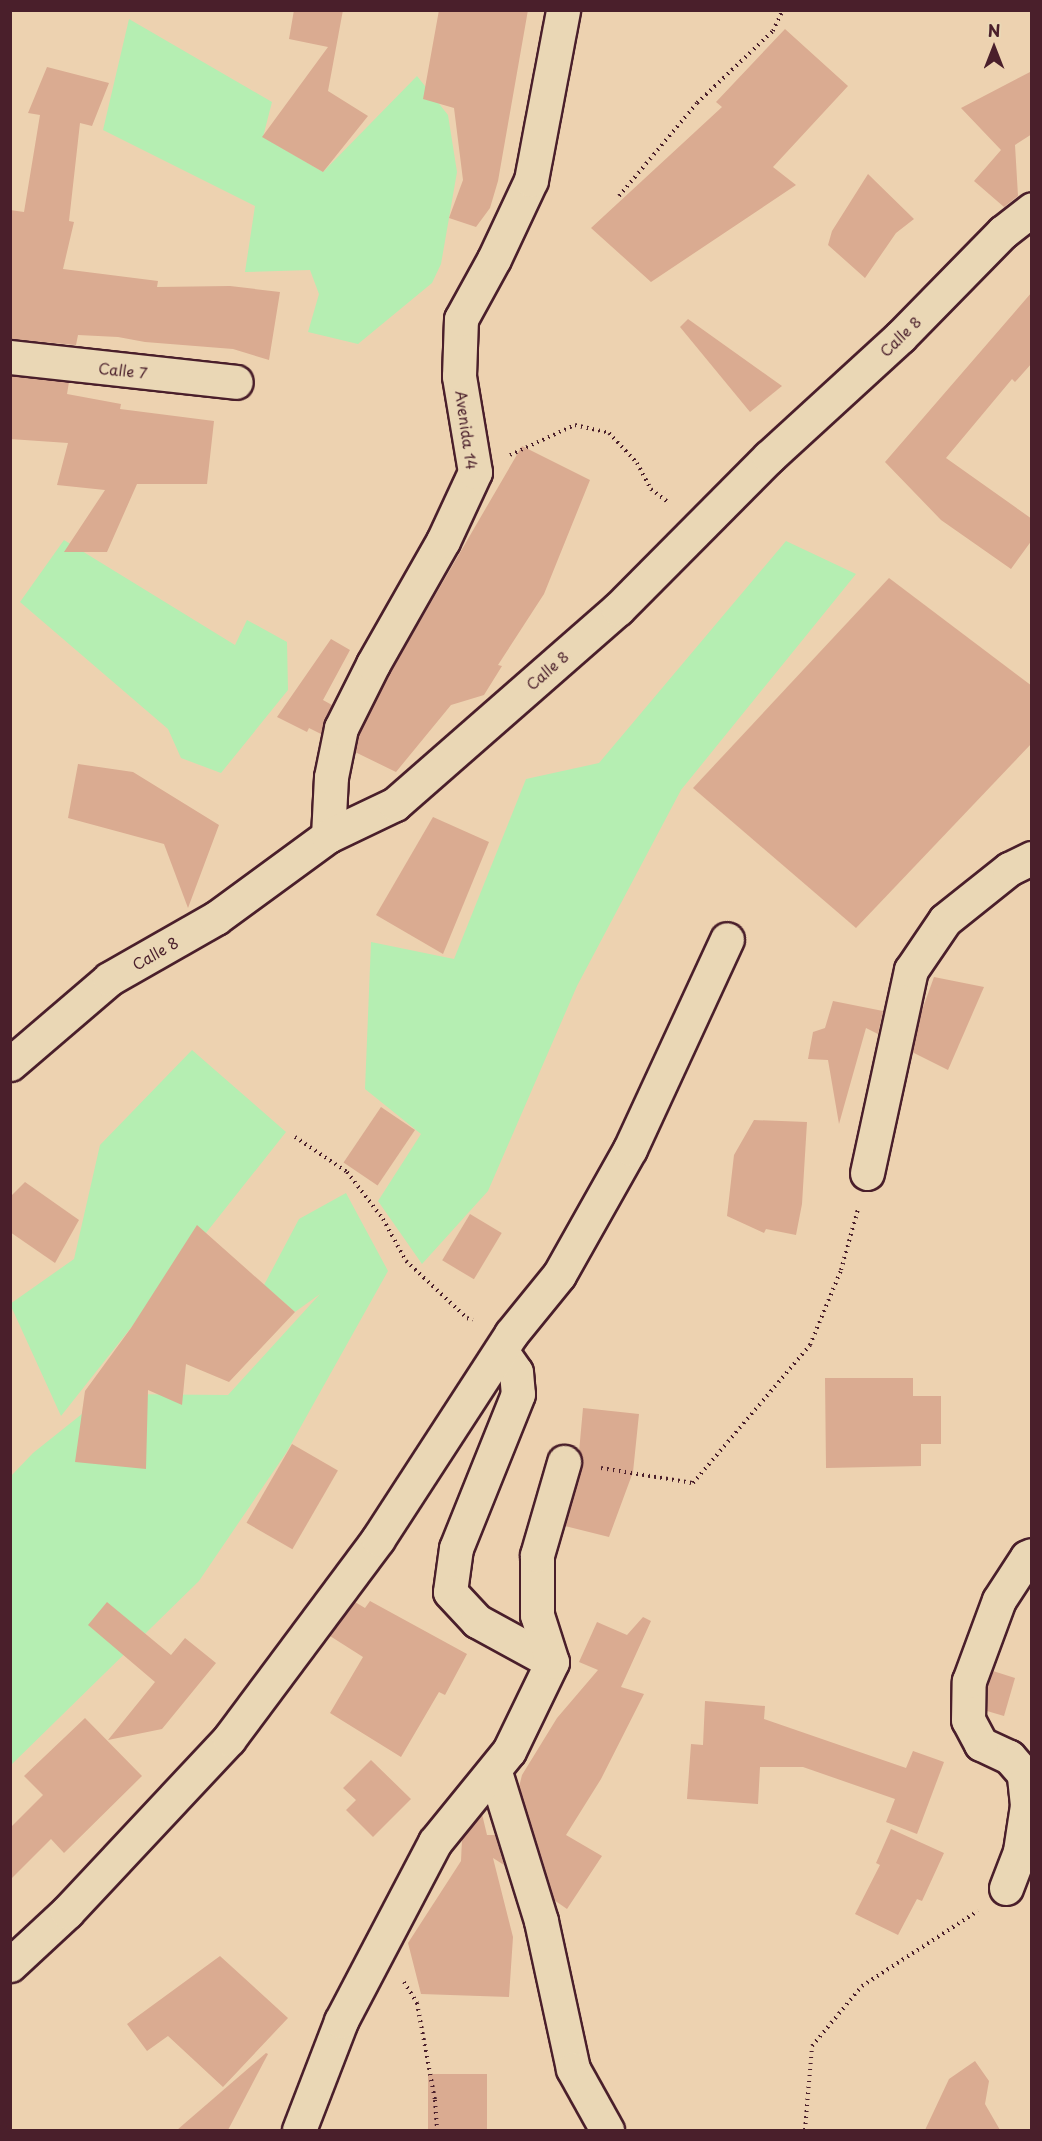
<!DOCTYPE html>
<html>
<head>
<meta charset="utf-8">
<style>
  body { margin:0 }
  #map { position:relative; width:1042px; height:2141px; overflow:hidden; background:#edd2b0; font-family:"Playpen Sans",sans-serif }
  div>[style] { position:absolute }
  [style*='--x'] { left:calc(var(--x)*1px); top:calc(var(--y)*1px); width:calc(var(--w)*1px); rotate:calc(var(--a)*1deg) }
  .green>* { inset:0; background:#b5eeb2 }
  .building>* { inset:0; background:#daab91; transform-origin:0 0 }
  .path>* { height:4px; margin-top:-2px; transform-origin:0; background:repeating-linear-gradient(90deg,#4a1f2b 0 1.5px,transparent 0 6px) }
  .roads { filter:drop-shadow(2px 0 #4a1f2b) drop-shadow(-2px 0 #4a1f2b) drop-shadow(0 2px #4a1f2b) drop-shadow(0 -2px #4a1f2b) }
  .minor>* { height:33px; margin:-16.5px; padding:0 16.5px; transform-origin:16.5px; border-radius:16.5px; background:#ead7b5 }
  span { translate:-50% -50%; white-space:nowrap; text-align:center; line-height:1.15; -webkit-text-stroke:4.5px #ead7b5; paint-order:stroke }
  .street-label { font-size:15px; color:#4a1f2b }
  .frame { position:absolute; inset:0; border:12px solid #4a1f2b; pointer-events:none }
  .north { position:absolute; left:964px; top:18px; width:60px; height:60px; -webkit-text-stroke:4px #ead7b5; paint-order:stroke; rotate:0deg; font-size:16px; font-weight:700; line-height:24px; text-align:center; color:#4a1f2b }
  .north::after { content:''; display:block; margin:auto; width:21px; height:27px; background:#4a1f2b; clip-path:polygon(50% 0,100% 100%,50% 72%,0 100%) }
</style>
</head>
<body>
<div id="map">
  <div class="green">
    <i style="clip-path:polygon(129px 19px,272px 102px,263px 137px,323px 172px,417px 76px,448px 115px,457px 172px,441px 264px,432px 283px,358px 344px,308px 332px,319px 294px,310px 270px,245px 272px,255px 206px,103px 130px)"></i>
    <i style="clip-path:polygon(64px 540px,235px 645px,247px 620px,287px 642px,288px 690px,221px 773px,181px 758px,168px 729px,20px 602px)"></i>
    <i style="clip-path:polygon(786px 541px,856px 574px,681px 790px,577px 986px,488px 1191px,422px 1264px,378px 1201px,421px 1134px,365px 1089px,371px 942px,454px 959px,526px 779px,599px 763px)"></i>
    <i style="clip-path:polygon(192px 1050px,286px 1132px,61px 1416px,10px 1304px,74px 1259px,100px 1145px)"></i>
    <i style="clip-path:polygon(346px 1193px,388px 1271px,286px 1453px,199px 1581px,11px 1765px,11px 1476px,33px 1453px,107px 1394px,228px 1395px,320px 1294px,295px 1312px,264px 1285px,299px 1219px)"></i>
  </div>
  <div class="building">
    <i style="clip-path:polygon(294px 10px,343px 10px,328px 91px,368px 116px,323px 172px,262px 137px,328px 47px,289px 39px)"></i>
    <i style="clip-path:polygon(439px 10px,528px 10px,498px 181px,490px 208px,476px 227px,449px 218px,463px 180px,454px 108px,423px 99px)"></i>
    <i style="clip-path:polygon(785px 29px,848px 86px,773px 167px,796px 185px,651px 282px,591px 228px,722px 107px,716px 102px)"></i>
    <i style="clip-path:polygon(47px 67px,109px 83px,92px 126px,80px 123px,69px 221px,74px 222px,63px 269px,158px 281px,157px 287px,230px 286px,280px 292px,269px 360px,233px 349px,145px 342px,118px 337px,78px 335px,76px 345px,10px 339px,10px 210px,24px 212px,40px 115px,28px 113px)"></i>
    <i style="clip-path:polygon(1032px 71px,1032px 134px,1015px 145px,1018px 196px,1004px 207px,974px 181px,1001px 150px,961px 108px)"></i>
    <i style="clip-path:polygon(868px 174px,914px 219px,896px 233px,865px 278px,828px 245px,832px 231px)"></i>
    <i style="clip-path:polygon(1032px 292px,1032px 363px,1015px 382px,1012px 379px,946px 458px,1032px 519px,1032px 540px,1011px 569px,941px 520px,885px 462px)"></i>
    <i style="clip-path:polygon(688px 319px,782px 386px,750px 412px,680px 327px)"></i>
    <i style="clip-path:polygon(10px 376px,69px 382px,67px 394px,121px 404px,120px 409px,214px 421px,207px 484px,137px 484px,107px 552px,64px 552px,105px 490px,57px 485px,68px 443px,10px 439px)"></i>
    <i style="clip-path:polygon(522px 446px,590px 480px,544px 594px,498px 665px,502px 666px,484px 695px,451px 705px,396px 772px,355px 752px,359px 734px,390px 673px)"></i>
    <i style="clip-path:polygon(889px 578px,1032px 686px,1032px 743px,856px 928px,693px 788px)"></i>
    <i style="clip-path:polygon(331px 639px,350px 650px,323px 700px,332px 705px,321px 734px,309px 728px,307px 732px,277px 717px)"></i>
    <i style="clip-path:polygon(78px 764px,133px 772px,219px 825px,188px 908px,164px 844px,68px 818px)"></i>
    <i style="clip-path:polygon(433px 817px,489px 842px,443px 954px,376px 915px)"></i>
    <i style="clip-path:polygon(934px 977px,984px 987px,948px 1070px,912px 1052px,921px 1013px)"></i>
    <i style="clip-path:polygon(833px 1001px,883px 1011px,878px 1034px,866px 1028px,839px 1124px,828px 1060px,808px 1059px,813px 1032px,825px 1028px)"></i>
    <i style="left:381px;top:1107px;width:41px;height:67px;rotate:34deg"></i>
    <i style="clip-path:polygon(754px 1120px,807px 1122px,802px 1204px,796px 1235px,766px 1229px,764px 1233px,727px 1216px,734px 1155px)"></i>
    <i style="clip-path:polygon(25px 1182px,79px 1220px,55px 1263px,10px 1232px,10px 1197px)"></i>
    <i style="left:470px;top:1214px;width:37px;height:54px;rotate:31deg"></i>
    <i style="clip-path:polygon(197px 1225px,295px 1312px,229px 1382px,186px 1364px,182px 1405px,148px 1390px,146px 1469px,75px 1462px,85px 1391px,131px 1328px)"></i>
    <i style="clip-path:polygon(825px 1378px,913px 1378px,913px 1396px,941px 1396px,941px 1444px,921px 1444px,921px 1466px,826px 1468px)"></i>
    <i style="clip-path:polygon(583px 1408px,639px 1414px,633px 1472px,609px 1537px,565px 1526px,582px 1467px,579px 1452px)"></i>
    <i style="left:292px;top:1444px;width:53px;height:91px;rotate:30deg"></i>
    <i style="clip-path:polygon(370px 1601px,467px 1654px,445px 1695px,439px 1692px,401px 1757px,330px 1713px,363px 1657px,330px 1636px,355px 1602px,365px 1608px)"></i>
    <i style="clip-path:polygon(107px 1602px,171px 1655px,185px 1638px,216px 1663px,162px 1729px,108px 1740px,155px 1682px,88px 1625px)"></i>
    <i style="clip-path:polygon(643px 1617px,651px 1621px,621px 1687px,644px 1694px,601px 1779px,566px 1835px,602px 1856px,567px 1909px,554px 1900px,519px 1787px,522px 1775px,557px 1718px,598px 1670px,579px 1662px,597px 1622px,627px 1635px)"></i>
    <i style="clip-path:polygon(993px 1671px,1015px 1678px,1004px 1716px,987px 1711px,988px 1685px)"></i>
    <i style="clip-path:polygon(705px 1701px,765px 1706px,764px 1719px,906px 1768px,913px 1751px,944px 1762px,917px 1834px,886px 1822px,895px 1799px,803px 1767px,760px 1767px,758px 1804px,687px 1799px,691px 1744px,703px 1745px)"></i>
    <i style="clip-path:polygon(85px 1718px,142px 1776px,64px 1853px,51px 1839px,10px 1880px,10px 1828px,43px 1795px,24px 1776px)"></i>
    <i style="clip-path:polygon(371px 1760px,411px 1799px,373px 1837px,346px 1810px,356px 1800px,343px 1788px)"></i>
    <i style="clip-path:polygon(482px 1814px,487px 1835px,495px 1835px,504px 1865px,493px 1858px,513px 1937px,509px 1997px,421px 1994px,408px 1943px,461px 1861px,462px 1839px)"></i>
    <i style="clip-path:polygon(891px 1829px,944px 1853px,922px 1901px,917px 1899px,898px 1935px,855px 1914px,880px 1865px,876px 1863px)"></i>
    <i style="clip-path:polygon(220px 1956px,288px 2018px,223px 2087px,168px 2036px,147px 2051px,127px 2024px)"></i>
    <i style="clip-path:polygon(266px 2053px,268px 2054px,228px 2130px,177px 2130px)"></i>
    <i style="clip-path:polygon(975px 2061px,989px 2081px,985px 2104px,1000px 2130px,925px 2130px,949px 2079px)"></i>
    <i style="left:428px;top:2074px;width:59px;height:56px"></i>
  </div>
  <div class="path">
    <i style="--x:619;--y:196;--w:121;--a:-50"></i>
    <i style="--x:697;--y:103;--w:105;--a:-43.5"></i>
    <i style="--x:773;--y:31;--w:23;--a:-65"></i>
    <i style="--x:510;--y:455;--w:72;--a:-24.8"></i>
    <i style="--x:575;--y:425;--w:35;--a:13"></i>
    <i style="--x:609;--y:433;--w:41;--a:47"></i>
    <i style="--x:637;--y:463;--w:30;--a:62"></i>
    <i style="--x:651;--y:489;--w:23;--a:38"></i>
    <i style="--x:295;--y:1137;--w:63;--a:33.9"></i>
    <i style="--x:347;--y:1172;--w:59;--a:52.5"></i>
    <i style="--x:383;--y:1219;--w:48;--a:61.3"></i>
    <i style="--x:406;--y:1261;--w:83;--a:43.1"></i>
    <i style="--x:467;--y:1318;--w:6;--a:18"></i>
    <i style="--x:601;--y:1468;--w:93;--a:9.3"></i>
    <i style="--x:693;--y:1483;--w:181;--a:-49.7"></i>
    <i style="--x:810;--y:1345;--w:81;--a:-67.5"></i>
    <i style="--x:841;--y:1270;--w:63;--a:-74.4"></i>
    <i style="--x:404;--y:1982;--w:25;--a:58"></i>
    <i style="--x:417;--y:2003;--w:99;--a:79.5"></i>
    <i style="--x:435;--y:2100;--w:30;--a:86"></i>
    <i style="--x:805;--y:2130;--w:84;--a:-85.2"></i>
    <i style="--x:812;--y:2046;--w:78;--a:-50.2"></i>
    <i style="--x:862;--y:1986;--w:138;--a:-32.9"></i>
  </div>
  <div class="roads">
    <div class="minor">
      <i style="--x:10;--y:357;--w:227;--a:6.3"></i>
      <i style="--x:328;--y:836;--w:59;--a:-87.1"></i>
      <i style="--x:331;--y:777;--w:50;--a:-78.5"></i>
      <i style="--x:341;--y:728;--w:72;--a:-63.4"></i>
      <i style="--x:373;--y:664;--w:142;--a:-60.4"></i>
      <i style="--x:443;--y:541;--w:76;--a:-65.1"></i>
      <i style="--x:475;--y:472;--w:97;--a:-99.5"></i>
      <i style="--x:459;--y:376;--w:57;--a:-88"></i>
      <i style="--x:461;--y:319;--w:68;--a:-61.2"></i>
      <i style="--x:494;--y:259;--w:87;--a:-64.9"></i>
      <i style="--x:531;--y:180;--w:173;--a:-79.3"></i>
      <i style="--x:10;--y:1064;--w:130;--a:-40.6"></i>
      <i style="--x:109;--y:979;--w:123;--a:-29.7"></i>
      <i style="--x:216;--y:918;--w:139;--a:-36.2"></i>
      <i style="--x:328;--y:836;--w:74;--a:-25.5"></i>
      <i style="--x:395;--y:804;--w:296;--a:-41.2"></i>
      <i style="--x:618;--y:609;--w:214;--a:-45.2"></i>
      <i style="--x:769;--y:457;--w:178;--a:-42.5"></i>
      <i style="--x:900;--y:337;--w:147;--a:-45.6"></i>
      <i style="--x:1003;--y:232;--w:37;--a:-38"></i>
      <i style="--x:867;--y:1173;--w:208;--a:-77.8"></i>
      <i style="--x:911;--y:970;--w:60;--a:-55.8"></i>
      <i style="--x:945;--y:920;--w:82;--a:-38.6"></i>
      <i style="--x:1009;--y:869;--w:25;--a:-26"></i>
      <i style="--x:502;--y:1352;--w:24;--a:55"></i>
      <i style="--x:516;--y:1372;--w:22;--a:85"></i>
      <i style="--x:518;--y:1394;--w:166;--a:111.9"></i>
      <i style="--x:456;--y:1548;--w:44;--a:97.8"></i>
      <i style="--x:450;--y:1592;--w:40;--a:47"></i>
      <i style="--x:477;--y:1621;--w:85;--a:28.7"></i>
      <i style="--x:495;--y:1772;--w:156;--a:72.8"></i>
      <i style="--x:541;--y:1921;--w:151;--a:77.8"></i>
      <i style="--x:573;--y:2069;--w:70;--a:60.9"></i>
      <i style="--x:1006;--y:1888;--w:40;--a:-69"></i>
      <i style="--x:1020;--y:1851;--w:47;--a:-81.3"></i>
      <i style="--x:1027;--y:1805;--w:31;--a:-96"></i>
      <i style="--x:1024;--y:1774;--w:23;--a:-131"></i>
      <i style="--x:1009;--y:1757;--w:31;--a:-155"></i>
      <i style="--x:981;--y:1744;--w:27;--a:-118"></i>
      <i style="--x:968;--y:1720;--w:39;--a:-89"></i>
      <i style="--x:969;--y:1681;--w:86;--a:-69.7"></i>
      <i style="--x:999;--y:1600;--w:51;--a:-56.9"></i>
      <i style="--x:1027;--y:1557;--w:5;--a:-22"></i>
      <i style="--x:10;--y:1965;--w:78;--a:-42.9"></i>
      <i style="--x:67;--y:1912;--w:237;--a:-46.9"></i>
      <i style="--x:229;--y:1739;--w:249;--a:-53.3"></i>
      <i style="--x:378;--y:1539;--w:244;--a:-57"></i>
      <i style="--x:511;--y:1334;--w:76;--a:-50.9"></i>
      <i style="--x:559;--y:1275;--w:145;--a:-60.6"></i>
      <i style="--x:630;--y:1149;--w:231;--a:-65.2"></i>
      <i style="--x:299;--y:2130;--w:117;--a:-68.9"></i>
      <i style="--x:341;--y:2021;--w:202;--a:-62.3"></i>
      <i style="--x:435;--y:1842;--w:117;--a:-50.9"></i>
      <i style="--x:509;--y:1751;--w:99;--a:-64.2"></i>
      <i style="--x:552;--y:1662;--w:49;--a:-107.7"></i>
      <i style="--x:537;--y:1615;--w:60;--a:-90"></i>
      <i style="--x:537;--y:1555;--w:97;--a:-73.8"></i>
    </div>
  </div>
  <div class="street-label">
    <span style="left:900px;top:336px;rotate:-44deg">Calle 8</span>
    <span style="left:123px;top:370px;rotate:6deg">Calle 7</span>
    <span style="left:467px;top:430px;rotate:82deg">Avenida 14</span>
    <span style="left:547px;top:670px;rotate:-41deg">Calle 8</span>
    <span style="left:155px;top:953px;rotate:-30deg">Calle 8</span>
  </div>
  <div class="frame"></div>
  <div class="north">N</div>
</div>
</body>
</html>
